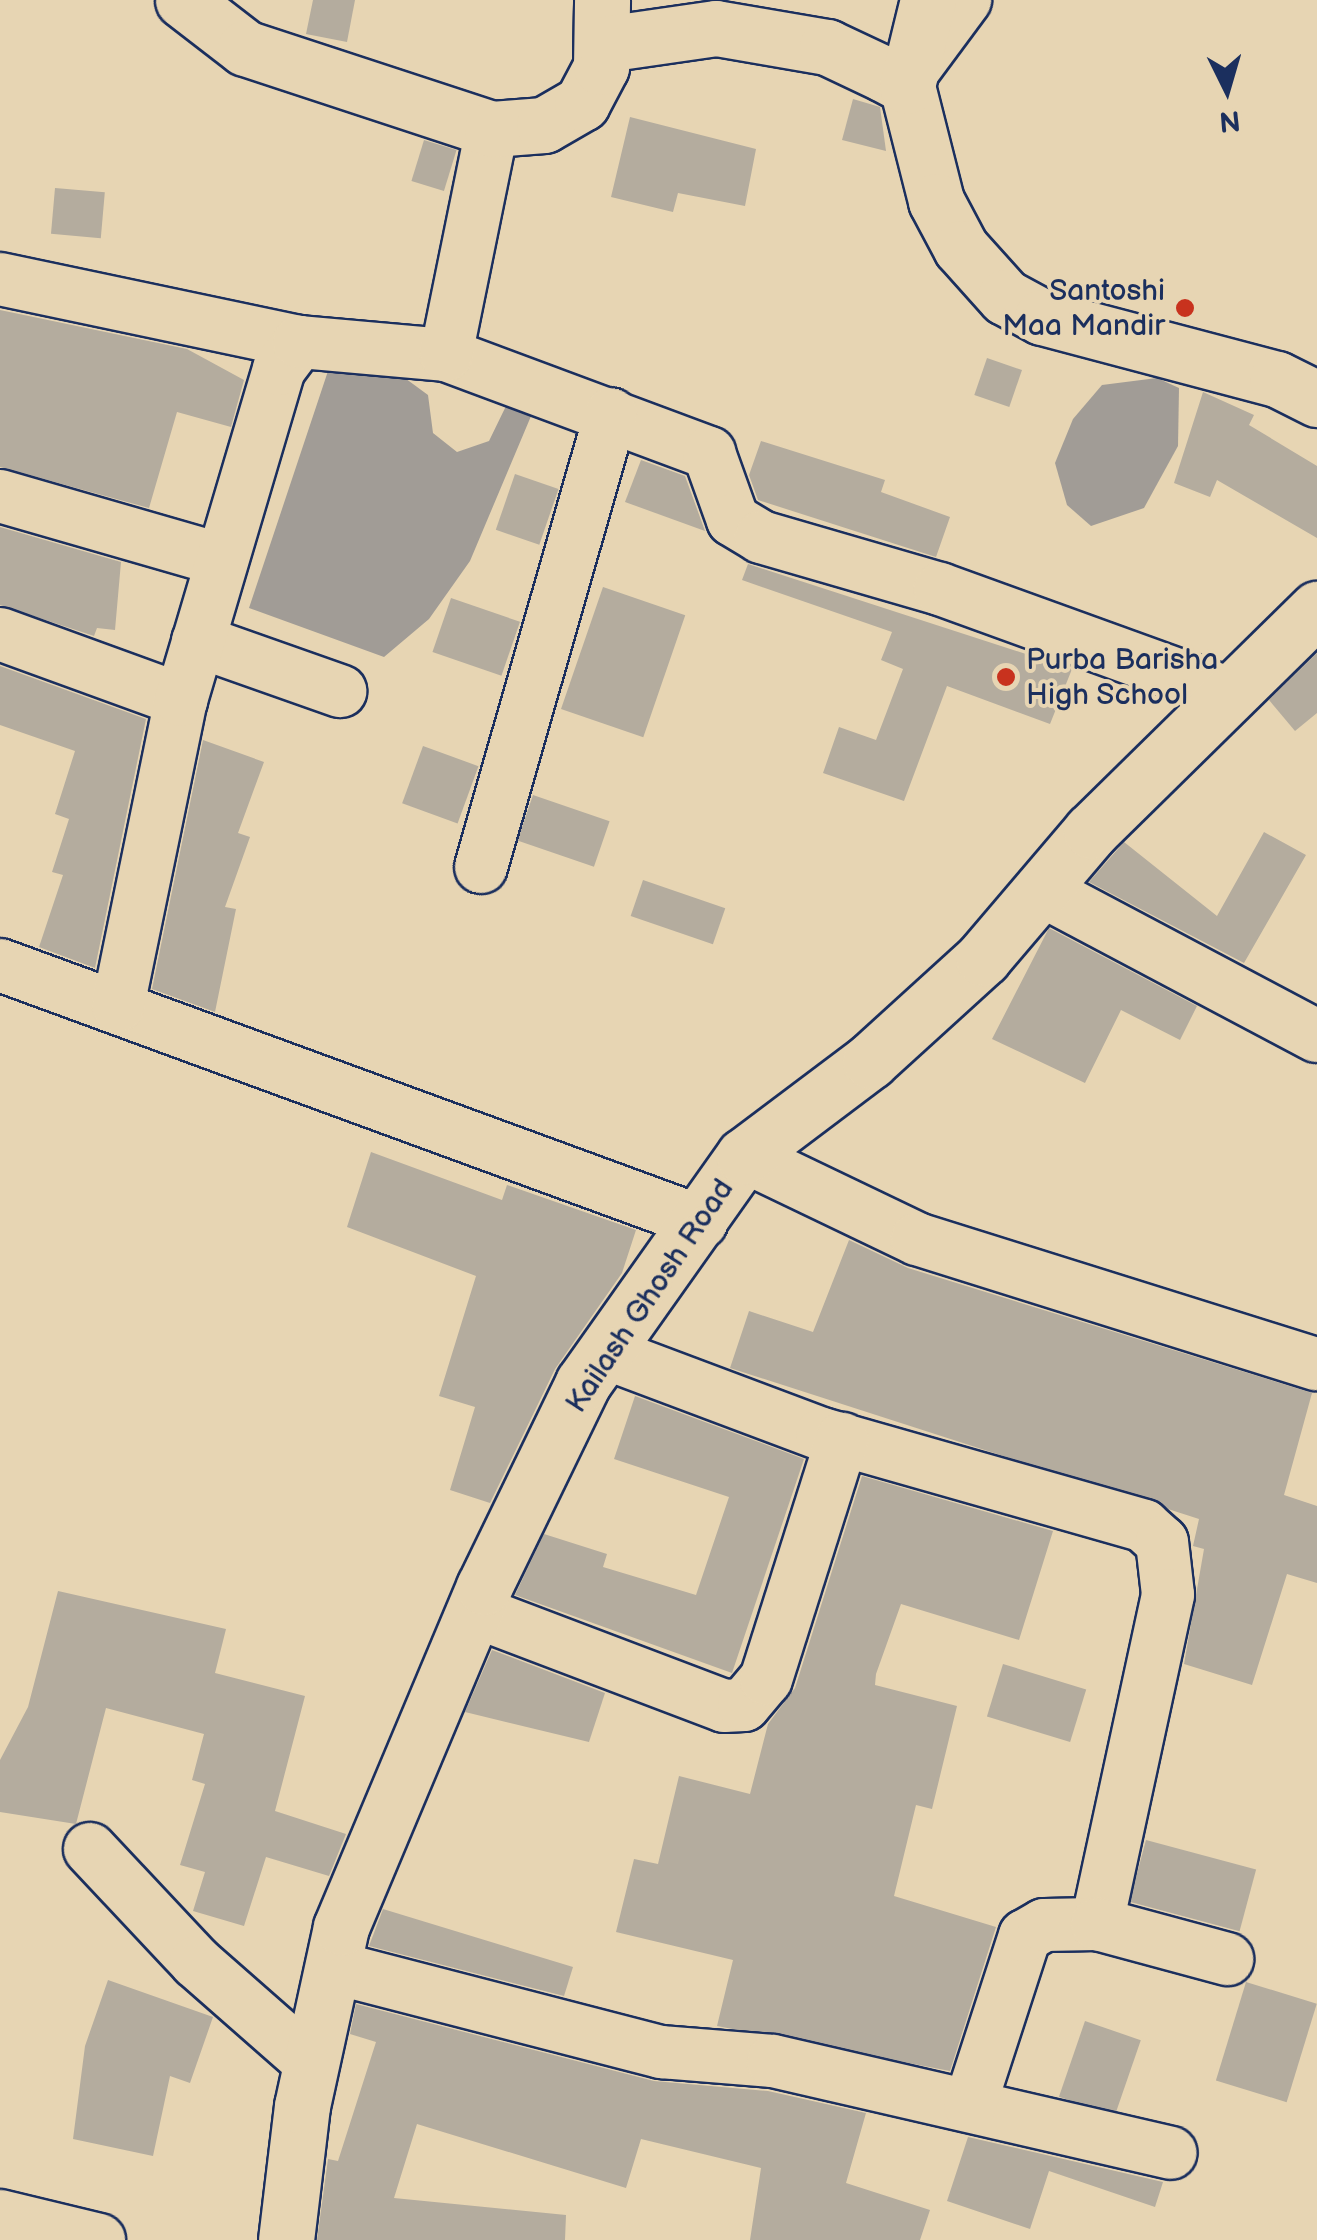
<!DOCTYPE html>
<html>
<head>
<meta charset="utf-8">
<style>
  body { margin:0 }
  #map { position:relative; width:1317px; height:2240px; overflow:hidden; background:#e7d5b3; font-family:"Balsamiq Sans",sans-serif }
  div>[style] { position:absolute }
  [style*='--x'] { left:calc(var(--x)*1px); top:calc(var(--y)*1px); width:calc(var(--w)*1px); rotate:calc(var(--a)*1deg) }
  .water>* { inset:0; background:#a19c96 }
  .building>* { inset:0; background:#b4ac9e; transform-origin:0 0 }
  .roads { filter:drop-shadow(2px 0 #1b2f5e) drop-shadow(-2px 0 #1b2f5e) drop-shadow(0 2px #1b2f5e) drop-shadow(0 -2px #1b2f5e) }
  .street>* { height:52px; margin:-26px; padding:0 26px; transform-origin:26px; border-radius:26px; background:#e7d5b3 }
  .secondary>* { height:55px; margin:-27.5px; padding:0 27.5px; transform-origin:27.5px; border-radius:27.5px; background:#e7d5b3 }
  .dots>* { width:28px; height:28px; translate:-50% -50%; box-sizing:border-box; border:5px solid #e7d5b3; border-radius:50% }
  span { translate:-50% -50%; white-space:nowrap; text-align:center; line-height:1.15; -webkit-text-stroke:8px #e7d5b3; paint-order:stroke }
  .poi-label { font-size:30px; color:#1b2f5e }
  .right { translate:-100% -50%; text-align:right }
  .left { translate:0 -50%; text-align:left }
  .street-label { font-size:30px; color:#1b2f5e }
  .north { position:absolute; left:1177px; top:40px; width:100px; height:100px; -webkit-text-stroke:8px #e7d5b3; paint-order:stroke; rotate:175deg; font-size:28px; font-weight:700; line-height:40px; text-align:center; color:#1b2f5e }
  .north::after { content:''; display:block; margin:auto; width:35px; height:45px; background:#1b2f5e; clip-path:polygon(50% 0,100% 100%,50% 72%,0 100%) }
</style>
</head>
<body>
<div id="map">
  <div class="water">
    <i style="clip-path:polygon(330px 365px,398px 373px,428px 395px,433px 433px,457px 452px,489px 441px,506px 406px,534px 409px,470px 561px,429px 619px,384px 657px,249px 608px)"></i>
    <i style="clip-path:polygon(1157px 378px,1179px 388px,1178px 446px,1144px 508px,1091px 526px,1067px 505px,1055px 463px,1073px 419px,1102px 385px)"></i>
  </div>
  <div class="building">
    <i style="clip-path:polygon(313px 0,355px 0,347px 42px,306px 34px)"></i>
    <i style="clip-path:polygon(853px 99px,880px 107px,886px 151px,842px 140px)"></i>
    <i style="clip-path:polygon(630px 117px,756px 149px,745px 206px,678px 193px,673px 212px,611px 197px)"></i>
    <i style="left:424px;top:140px;width:34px;height:43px;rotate:17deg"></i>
    <i style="left:55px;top:188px;width:50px;height:46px;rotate:5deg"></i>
    <i style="clip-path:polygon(0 310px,187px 349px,244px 380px,231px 427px,177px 412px,149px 508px,0 467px)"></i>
    <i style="left:987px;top:358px;width:37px;height:39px;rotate:19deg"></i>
    <i style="clip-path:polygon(1203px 392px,1254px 415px,1249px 425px,1317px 466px,1317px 538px,1217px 480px,1210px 497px,1174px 483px)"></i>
    <i style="clip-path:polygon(761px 441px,885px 480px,881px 492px,950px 517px,936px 557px,758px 500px,749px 475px)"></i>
    <i style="clip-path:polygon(641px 460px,685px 476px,705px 531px,625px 502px)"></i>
    <i style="left:515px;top:474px;width:46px;height:59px;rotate:19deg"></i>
    <i style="clip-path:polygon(0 527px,121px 562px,115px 630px,97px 628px,94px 636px,0 605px)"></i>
    <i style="clip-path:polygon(748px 564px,1072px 669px,1050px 724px,947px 686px,904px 801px,823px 773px,839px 727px,876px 740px,903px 669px,881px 660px,892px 632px,742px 580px)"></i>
    <i style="left:603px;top:587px;width:87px;height:129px;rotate:19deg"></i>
    <i style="left:451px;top:598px;width:73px;height:57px;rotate:19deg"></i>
    <i style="clip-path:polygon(1317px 653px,1317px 713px,1295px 731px,1269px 700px)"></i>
    <i style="clip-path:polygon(0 666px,146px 719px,95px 968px,39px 947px,63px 875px,52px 872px,69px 819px,55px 814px,75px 751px,0 725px)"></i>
    <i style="clip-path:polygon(203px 740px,264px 762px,238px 833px,250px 837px,225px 907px,236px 909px,215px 1012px,152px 989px)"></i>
    <i style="left:423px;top:746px;width:59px;height:61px;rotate:20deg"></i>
    <i style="left:533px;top:795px;width:81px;height:48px;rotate:19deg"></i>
    <i style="clip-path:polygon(1264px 832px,1306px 855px,1244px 963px,1089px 882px,1124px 842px,1217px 916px)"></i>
    <i style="left:643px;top:880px;width:87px;height:38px;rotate:19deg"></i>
    <i style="clip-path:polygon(1049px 928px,1197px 1006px,1180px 1040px,1121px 1010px,1085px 1083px,992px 1039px)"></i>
    <i style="clip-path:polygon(371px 1152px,502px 1200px,507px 1185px,636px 1230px,622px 1273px,555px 1369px,490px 1503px,450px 1490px,475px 1407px,439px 1396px,476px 1276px,347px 1227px)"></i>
    <i style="clip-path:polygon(849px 1240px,908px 1268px,1312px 1393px,1284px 1495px,1317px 1506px,1317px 1583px,1287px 1574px,1252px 1685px,1184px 1664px,1204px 1549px,1193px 1546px,1199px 1519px,730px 1368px,749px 1311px,813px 1332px)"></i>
    <i style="clip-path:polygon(635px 1396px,804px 1459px,732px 1673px,515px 1595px,544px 1534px,607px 1554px,603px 1567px,696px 1595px,729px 1497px,614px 1459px)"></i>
    <i style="clip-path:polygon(862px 1476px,1053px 1531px,1019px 1640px,901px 1604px,876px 1674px,875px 1685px,957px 1706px,932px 1809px,916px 1805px,894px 1896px,996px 1927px,950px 2071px,717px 2026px,733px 1960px,616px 1932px,634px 1859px,658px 1864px,679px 1776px,750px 1794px,768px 1724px,795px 1688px)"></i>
    <i style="clip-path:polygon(58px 1591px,226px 1629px,215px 1673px,305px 1696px,275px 1811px,346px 1834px,329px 1876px,266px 1857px,244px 1926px,193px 1911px,205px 1872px,180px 1865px,205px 1784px,192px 1780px,204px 1734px,106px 1708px,76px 1824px,0 1812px,0 1760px,28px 1707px)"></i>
    <i style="clip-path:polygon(492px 1650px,605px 1693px,589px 1742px,465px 1712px)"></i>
    <i style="left:1003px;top:1664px;width:87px;height:55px;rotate:17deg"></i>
    <i style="left:1146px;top:1840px;width:114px;height:64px;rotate:15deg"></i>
    <i style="clip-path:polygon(383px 1909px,573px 1967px,564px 1996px,369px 1946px)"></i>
    <i style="clip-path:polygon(108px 1980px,213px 2017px,190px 2083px,170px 2076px,153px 2156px,73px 2139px,85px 2046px)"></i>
    <i style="left:1246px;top:1982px;width:74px;height:103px;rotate:17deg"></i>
    <i style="clip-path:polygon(356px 2004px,654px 2081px,768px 2091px,866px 2113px,846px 2183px,930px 2210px,920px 2240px,750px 2240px,761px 2168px,641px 2139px,626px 2188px,417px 2124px,394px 2198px,566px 2215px,565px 2240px,317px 2240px,328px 2159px,338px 2161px,376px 2042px,350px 2034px)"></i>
    <i style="left:1085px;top:2021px;width:59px;height:80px;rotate:19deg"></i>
    <i style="clip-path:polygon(968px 2137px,1163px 2182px,1155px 2207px,1049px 2171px,1030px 2229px,947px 2201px)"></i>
  </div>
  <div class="roads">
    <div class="street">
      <i style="--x:914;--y:69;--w:86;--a:-53.5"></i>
      <i style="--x:0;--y:279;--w:306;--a:11.9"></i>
      <i style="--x:446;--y:355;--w:281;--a:20.4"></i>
      <i style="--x:709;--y:453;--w:71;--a:70.3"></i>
      <i style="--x:733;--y:520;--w:33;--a:31"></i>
      <i style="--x:761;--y:537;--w:186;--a:16.2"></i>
      <i style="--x:940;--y:589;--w:308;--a:19.9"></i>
      <i style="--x:0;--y:496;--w:231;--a:16.1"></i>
      <i style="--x:0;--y:634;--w:193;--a:20"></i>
      <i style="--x:198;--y:641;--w:151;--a:19.4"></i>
      <i style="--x:481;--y:867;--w:471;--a:-74"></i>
      <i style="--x:1041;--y:890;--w:312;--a:27.9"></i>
      <i style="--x:0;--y:965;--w:747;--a:20.13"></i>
      <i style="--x:118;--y:1006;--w:312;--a:-78.4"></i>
      <i style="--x:181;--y:700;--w:345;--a:-73.5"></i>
      <i style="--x:279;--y:369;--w:34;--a:-53"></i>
      <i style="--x:299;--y:342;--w:148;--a:5.1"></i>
      <i style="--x:446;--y:355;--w:231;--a:-78.5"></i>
      <i style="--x:744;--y:1156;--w:192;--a:25.6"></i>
      <i style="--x:917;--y:1239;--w:419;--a:17.4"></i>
      <i style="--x:606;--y:1353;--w:231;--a:20.6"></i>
      <i style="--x:822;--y:1434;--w:335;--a:15.9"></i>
      <i style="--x:1144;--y:1526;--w:24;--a:42"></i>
      <i style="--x:1162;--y:1542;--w:53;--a:83.5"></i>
      <i style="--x:1168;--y:1595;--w:337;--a:102.2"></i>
      <i style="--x:474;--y:1611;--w:267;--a:20.8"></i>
      <i style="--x:724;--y:1706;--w:20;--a:-3"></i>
      <i style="--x:744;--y:1705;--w:34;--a:-50"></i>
      <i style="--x:766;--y:1679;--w:252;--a:-72.4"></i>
      <i style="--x:90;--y:1849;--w:155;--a:46.8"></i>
      <i style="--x:196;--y:1962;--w:153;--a:41.3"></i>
      <i style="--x:332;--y:1967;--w:340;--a:14.5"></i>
      <i style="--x:661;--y:2052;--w:112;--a:4.6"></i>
      <i style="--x:773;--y:2061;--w:408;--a:13"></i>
      <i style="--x:970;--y:2105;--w:178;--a:-72"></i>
      <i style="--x:1025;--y:1936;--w:22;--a:-30"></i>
      <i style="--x:1044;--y:1925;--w:53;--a:-1.1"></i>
      <i style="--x:1097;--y:1924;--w:135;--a:15.1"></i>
      <i style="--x:0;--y:2216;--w:102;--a:13.6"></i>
    </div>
    <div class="secondary">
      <i style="--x:183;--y:0;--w:78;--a:37.7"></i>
      <i style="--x:245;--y:48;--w:260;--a:18.2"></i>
      <i style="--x:492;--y:129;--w:52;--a:-4.4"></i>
      <i style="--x:544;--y:125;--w:44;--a:-30.1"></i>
      <i style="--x:582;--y:103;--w:41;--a:-62.2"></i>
      <i style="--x:601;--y:67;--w:67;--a:-89.1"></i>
      <i style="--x:605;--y:44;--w:112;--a:-8.2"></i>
      <i style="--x:716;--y:28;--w:113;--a:9.7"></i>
      <i style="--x:827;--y:47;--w:63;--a:25.3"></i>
      <i style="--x:884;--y:74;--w:26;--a:28"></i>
      <i style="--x:907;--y:86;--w:119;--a:75.8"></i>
      <i style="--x:936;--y:201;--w:53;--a:62"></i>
      <i style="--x:961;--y:248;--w:66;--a:48.1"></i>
      <i style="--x:1005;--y:297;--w:42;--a:28.4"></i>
      <i style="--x:1042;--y:317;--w:243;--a:14.8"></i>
      <i style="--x:1277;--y:379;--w:45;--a:26.6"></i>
      <i style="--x:907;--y:86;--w:89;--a:-76.3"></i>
      <i style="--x:286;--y:2240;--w:135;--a:-83.2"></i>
      <i style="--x:302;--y:2106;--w:183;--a:-77.7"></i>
      <i style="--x:341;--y:1927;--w:369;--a:-67.2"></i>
      <i style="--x:484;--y:1587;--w:227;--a:-64.1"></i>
      <i style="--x:583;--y:1383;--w:278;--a:-54.7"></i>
      <i style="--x:744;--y:1156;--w:158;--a:-37"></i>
      <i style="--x:870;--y:1061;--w:153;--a:-42.3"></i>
      <i style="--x:983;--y:958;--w:167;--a:-49.6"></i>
      <i style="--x:1091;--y:831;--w:317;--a:-44.5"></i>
    </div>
  </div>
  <div class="dots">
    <i style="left:1185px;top:308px;background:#c8321e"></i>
    <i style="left:1006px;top:677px;background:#c8321e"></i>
  </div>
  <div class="poi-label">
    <span class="right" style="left:1165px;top:308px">Santoshi<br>Maa Mandir</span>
    <span class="left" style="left:1026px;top:677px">Purba Barisha<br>High School</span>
  </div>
  <div class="street-label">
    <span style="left:650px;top:1296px;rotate:-56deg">Kailash Ghosh Road</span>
  </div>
  <div class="north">N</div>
</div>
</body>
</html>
